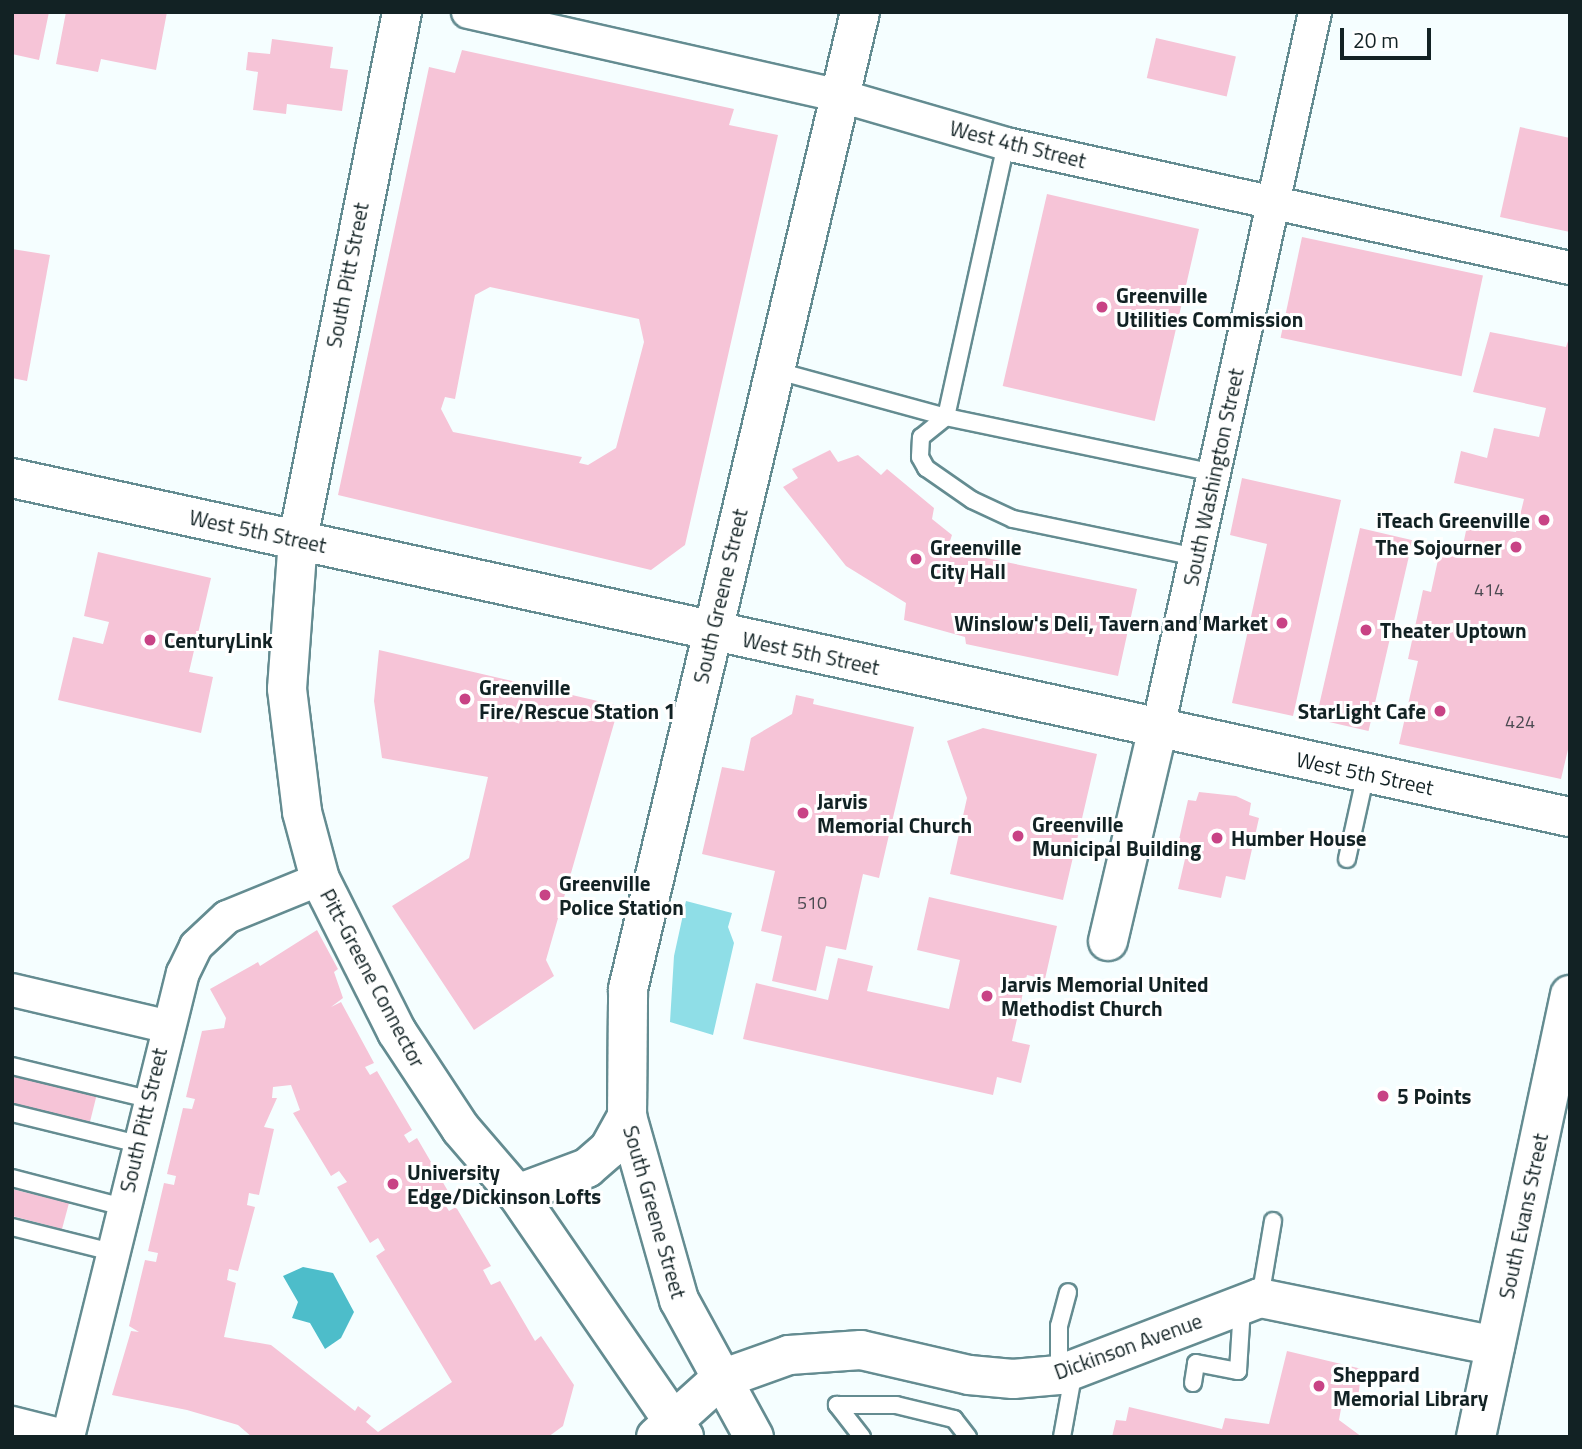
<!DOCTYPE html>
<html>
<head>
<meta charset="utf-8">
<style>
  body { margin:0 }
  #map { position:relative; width:1582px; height:1449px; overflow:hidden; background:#f5feff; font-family:"Titillium Web",sans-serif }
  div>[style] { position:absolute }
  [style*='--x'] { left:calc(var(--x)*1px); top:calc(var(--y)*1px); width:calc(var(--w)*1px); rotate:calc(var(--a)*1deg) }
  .green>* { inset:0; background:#8fdee7 }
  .water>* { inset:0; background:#4dbdca }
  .building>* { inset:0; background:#f6c4d7; transform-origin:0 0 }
  .roads { filter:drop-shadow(2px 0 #648c91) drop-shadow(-2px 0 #648c91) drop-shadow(0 2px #648c91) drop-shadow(0 -2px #648c91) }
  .lane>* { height:16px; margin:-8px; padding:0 8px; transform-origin:8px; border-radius:8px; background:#fff }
  .street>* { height:32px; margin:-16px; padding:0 16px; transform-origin:16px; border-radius:16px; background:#fff }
  .secondary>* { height:38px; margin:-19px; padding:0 19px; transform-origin:19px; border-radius:19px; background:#fff }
  .primary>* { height:38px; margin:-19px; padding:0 19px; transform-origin:19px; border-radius:19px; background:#fff }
  .dots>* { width:19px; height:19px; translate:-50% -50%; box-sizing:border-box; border:4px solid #fff; border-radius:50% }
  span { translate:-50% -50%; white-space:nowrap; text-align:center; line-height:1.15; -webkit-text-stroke:6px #fff; paint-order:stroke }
  .number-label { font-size:18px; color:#4b4a51 }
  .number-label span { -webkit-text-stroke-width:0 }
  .street-label { font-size:21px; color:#122224 }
  .poi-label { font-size:21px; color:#122224; font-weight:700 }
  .left { translate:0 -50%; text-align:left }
  .right { translate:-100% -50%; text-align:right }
  .frame { position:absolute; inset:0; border:14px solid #122224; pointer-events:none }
  .scale { position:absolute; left:1340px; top:28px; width:91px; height:32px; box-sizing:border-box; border:4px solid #122224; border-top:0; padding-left:9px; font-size:21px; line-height:24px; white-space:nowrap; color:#122224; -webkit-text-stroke:5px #fff; paint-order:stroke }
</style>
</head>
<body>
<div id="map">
  <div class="green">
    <i style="clip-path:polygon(686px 901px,732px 913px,728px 927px,734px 943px,713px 1035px,670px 1022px,674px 956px)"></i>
  </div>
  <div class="water">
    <i style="clip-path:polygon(303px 1267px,333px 1273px,354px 1312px,341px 1338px,325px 1349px,310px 1323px,292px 1318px,298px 1302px,283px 1276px)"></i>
  </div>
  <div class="building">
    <i style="clip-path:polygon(12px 12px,49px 12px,39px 60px,12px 54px)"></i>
    <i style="clip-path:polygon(66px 12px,167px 12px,156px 70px,101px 59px,98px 72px,56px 64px)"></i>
    <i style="left:1156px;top:38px;width:82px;height:41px;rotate:13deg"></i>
    <i style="clip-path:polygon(272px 39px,333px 47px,330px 68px,348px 70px,342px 111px,287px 104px,286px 114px,253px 110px,258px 72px,246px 70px,248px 52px,270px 54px)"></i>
    <i style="clip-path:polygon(evenodd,462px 50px,734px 109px,729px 125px,778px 135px,685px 545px,651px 570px,338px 495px,429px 67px,455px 73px,462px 50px,490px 287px,639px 319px,644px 342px,616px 448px,588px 465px,579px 463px,582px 457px,453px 432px,441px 409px,445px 397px,455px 399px,475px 295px,490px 287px)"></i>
    <i style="clip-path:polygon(1520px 127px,1570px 138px,1570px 232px,1500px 217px)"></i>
    <i style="left:1047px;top:194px;width:156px;height:197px;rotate:13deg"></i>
    <i style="left:1302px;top:237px;width:185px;height:103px;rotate:12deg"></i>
    <i style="clip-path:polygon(12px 249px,50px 255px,27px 381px,12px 378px)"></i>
    <i style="clip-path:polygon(1490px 332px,1566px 347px,1570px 335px,1570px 741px,1561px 779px,1399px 744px,1418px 661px,1408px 659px,1423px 590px,1431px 592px,1441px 546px,1462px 550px,1467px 526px,1516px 532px,1524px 499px,1454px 483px,1461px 451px,1487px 458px,1494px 428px,1539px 437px,1546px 408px,1473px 392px)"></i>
    <i style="clip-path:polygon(830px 450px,838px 462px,858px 455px,881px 475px,887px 469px,934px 508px,932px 519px,952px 535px,947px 550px,1137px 589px,1118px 676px,966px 644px,965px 637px,904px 620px,906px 603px,846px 566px,783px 487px,798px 478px,792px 469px)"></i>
    <i style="clip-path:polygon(1242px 478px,1341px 500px,1293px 716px,1232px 703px,1267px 544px,1230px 535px)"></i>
    <i style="left:1360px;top:528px;width:54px;height:196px;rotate:13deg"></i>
    <i style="clip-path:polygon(98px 552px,211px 578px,189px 672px,213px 677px,201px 733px,58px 700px,73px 637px,103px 644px,109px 622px,84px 616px)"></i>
    <i style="clip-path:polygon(379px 650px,619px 706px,546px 960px,554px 976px,474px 1030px,392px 906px,469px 858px,488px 777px,382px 758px,374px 701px)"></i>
    <i style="clip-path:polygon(796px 695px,814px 699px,813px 704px,914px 727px,879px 878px,863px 874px,846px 950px,826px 946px,816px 991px,772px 981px,782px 936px,761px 931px,775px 871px,702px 854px,722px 767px,744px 771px,751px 738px,792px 714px)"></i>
    <i style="clip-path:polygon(983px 728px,1097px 754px,1063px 900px,950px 874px,967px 798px,947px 741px)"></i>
    <i style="clip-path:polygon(1199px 792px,1236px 796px,1251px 803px,1249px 815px,1259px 818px,1245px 880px,1226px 876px,1221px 898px,1178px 889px,1185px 859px,1175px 857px,1188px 800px,1196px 801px)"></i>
    <i style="clip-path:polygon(929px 897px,1057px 926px,1045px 979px,1027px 975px,1012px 1041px,1030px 1045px,1021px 1083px,997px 1077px,993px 1095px,743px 1039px,756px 983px,828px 1000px,838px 958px,873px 966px,867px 991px,949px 1009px,960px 960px,917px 950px)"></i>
    <i style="clip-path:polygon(evenodd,317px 930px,338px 969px,334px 972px,343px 998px,331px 1007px,341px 1002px,374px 1063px,365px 1067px,370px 1075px,377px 1071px,412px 1130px,404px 1135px,409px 1143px,417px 1138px,452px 1198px,444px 1203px,449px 1211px,456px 1207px,491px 1266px,483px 1270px,491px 1285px,500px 1281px,535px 1341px,541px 1336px,574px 1385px,563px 1426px,548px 1437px,252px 1437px,238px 1425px,187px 1410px,112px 1395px,131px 1331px,139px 1332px,129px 1326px,145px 1260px,156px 1262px,158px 1253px,148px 1251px,164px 1183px,174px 1185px,176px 1176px,167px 1174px,183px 1108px,192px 1109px,195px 1099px,186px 1097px,202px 1031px,224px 1028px,226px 1018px,210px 989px,258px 962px,260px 966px,317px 930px,291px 1085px,300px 1110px,293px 1113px,331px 1176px,339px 1171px,347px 1182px,337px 1187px,370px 1243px,378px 1238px,385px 1250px,376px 1256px,452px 1382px,378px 1432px,366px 1422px,371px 1416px,358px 1406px,355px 1411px,271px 1345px,224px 1337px,236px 1283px,227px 1280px,229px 1269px,238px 1271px,255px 1207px,247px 1205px,249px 1193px,259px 1195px,274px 1129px,264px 1127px,277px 1098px,272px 1098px,273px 1087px,291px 1085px)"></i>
    <i style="left:12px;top:1075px;width:87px;height:27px;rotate:14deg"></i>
    <i style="clip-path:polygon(12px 1189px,69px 1203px,62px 1229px,12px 1216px)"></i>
    <i style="clip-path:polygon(1287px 1351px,1362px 1369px,1357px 1404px,1342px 1403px,1339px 1420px,1362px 1437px,1112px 1437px,1116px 1420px,1126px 1421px,1129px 1407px,1222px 1429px,1225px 1418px,1269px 1424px)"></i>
  </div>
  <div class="roads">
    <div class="lane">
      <i style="--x:1006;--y:144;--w:280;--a:102.4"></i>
      <i style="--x:946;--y:417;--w:32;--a:141"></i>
      <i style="--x:921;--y:437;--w:20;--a:93"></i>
      <i style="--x:920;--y:457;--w:13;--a:61"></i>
      <i style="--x:926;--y:468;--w:56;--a:34.8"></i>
      <i style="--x:972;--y:500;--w:45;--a:24.9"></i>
      <i style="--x:1013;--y:519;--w:187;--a:11.7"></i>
      <i style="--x:774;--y:370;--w:178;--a:15.3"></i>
      <i style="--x:946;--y:417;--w:274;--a:11.8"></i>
      <i style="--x:1347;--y:859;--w:88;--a:-77.5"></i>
      <i style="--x:12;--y:1066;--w:140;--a:13.6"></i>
      <i style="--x:12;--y:1113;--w:130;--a:13.8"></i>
      <i style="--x:12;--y:1178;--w:115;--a:14.6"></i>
      <i style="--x:12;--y:1227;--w:103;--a:14"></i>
      <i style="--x:1260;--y:1298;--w:78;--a:-80.4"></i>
      <i style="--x:1059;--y:1375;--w:49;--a:-90"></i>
      <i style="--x:1059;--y:1326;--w:35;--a:-75"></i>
      <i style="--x:1193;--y:1383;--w:20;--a:-81"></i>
      <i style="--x:1196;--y:1363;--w:43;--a:10.8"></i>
      <i style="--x:1238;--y:1371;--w:64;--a:-86.4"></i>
      <i style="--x:862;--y:1437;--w:41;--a:-128"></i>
      <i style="--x:837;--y:1405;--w:59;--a:0"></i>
      <i style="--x:896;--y:1405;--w:60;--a:13.6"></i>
      <i style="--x:954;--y:1419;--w:23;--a:52"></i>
      <i style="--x:1062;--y:1437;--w:68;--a:-79.8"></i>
    </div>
    <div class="street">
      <i style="--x:468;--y:12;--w:382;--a:12.7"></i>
      <i style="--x:841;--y:96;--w:172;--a:16.2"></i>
      <i style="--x:1006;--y:144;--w:577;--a:12.4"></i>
      <i style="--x:1158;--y:728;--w:733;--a:-77.63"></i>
      <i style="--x:12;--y:990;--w:157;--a:13.2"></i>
      <i style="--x:12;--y:1423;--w:58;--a:14"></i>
      <i style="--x:68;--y:1437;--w:478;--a:-76.1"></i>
      <i style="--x:183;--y:973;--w:30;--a:-64"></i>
      <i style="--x:196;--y:946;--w:42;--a:-43.1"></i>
      <i style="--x:227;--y:917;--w:100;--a:-22.2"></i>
    </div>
    <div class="secondary">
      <i style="--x:12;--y:478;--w:1594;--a:12.28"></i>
      <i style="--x:1108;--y:941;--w:219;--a:-76.8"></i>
      <i style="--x:656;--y:1437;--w:85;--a:-42.1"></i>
      <i style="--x:719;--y:1380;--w:74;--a:-19.7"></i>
      <i style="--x:789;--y:1355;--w:72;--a:-4"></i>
      <i style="--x:861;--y:1350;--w:111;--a:13"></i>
      <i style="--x:969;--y:1375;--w:44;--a:5.2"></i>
      <i style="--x:1013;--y:1379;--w:46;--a:-5"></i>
      <i style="--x:1059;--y:1375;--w:215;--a:-21"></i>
      <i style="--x:1260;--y:1298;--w:240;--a:11.5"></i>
      <i style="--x:1476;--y:1437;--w:452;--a:-78"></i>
    </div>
    <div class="primary">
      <i style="--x:402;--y:12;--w:537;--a:101.16"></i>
      <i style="--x:298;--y:539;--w:150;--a:94.2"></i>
      <i style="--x:287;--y:689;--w:124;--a:83"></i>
      <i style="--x:302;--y:812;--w:69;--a:75"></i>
      <i style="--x:320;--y:879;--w:171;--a:63.3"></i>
      <i style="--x:397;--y:1032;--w:116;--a:56.6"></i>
      <i style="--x:461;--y:1129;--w:86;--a:49.3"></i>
      <i style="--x:517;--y:1194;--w:295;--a:55.5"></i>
      <i style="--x:517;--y:1194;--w:75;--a:-20.4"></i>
      <i style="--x:587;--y:1168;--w:29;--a:-41"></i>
      <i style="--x:609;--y:1149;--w:38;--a:-61"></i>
      <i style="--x:754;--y:1437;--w:156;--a:-118.7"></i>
      <i style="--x:679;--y:1300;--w:191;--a:-105.8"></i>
      <i style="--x:627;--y:1116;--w:127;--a:-89.5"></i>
      <i style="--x:628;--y:989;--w:1004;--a:-76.64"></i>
    </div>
  </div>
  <div class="dots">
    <i style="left:1102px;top:307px;background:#c84385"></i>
    <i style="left:1544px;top:520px;background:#c84385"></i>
    <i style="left:1516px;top:547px;background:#c84385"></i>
    <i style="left:916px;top:559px;background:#c84385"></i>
    <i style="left:1282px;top:623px;background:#c84385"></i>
    <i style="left:1366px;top:630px;background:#c84385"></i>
    <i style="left:150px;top:640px;background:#c84385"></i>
    <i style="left:465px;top:699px;background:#c84385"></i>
    <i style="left:1440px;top:711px;background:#c84385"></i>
    <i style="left:803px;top:813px;background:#c84385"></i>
    <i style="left:1018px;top:836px;background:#c84385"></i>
    <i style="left:1217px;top:838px;background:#c84385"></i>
    <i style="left:545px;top:895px;background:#c84385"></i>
    <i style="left:987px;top:996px;background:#c84385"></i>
    <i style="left:1383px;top:1096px;background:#c84385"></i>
    <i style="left:393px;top:1184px;background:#c84385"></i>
    <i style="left:1319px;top:1386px;background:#c84385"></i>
  </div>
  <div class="number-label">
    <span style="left:1489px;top:590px">414</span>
    <span style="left:1520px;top:722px">424</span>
    <span style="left:812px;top:903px">510</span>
  </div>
  <div class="street-label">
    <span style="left:1018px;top:144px;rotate:14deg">West 4th Street</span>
    <span style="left:347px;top:275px;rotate:-79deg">South Pitt Street</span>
    <span style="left:1213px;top:477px;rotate:-78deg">South Washington Street</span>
    <span style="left:258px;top:531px;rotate:12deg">West 5th Street</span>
    <span style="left:720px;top:596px;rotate:-77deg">South Greene Street</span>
    <span style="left:811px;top:653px;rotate:12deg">West 5th Street</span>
    <span style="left:1365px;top:773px;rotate:12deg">West 5th Street</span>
    <span style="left:373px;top:978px;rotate:62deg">Pitt-Greene Connector</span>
    <span style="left:143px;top:1120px;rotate:-77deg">South Pitt Street</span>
    <span style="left:655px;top:1212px;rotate:74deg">South Greene Street</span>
    <span style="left:1523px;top:1216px;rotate:-78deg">South Evans Street</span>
    <span style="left:1128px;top:1346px;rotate:-20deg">Dickinson Avenue</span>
  </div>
  <div class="poi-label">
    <span class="left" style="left:1116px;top:307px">Greenville<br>Utilities Commission</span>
    <span class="right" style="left:1530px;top:520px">iTeach Greenville</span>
    <span class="left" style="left:930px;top:559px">Greenville<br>City Hall</span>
    <span class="right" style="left:1502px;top:547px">The Sojourner</span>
    <span class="right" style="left:1268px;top:623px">Winslow's Deli, Tavern and Market</span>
    <span class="left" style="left:1380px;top:630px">Theater Uptown</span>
    <span class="left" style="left:164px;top:640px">CenturyLink</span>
    <span class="left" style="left:479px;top:699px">Greenville<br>Fire/Rescue Station 1</span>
    <span class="right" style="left:1426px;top:711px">StarLight Cafe</span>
    <span class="left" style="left:817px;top:813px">Jarvis<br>Memorial Church</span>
    <span class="left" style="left:1032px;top:836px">Greenville<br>Municipal Building</span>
    <span class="left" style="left:1231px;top:838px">Humber House</span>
    <span class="left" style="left:559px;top:895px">Greenville<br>Police Station</span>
    <span class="left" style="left:1001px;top:996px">Jarvis Memorial United<br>Methodist Church</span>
    <span class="left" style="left:1397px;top:1096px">5 Points</span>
    <span class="left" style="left:407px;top:1184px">University<br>Edge/Dickinson Lofts</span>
    <span class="left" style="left:1333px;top:1386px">Sheppard<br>Memorial Library</span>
  </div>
  <div class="frame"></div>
  <div class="scale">20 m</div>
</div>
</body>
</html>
